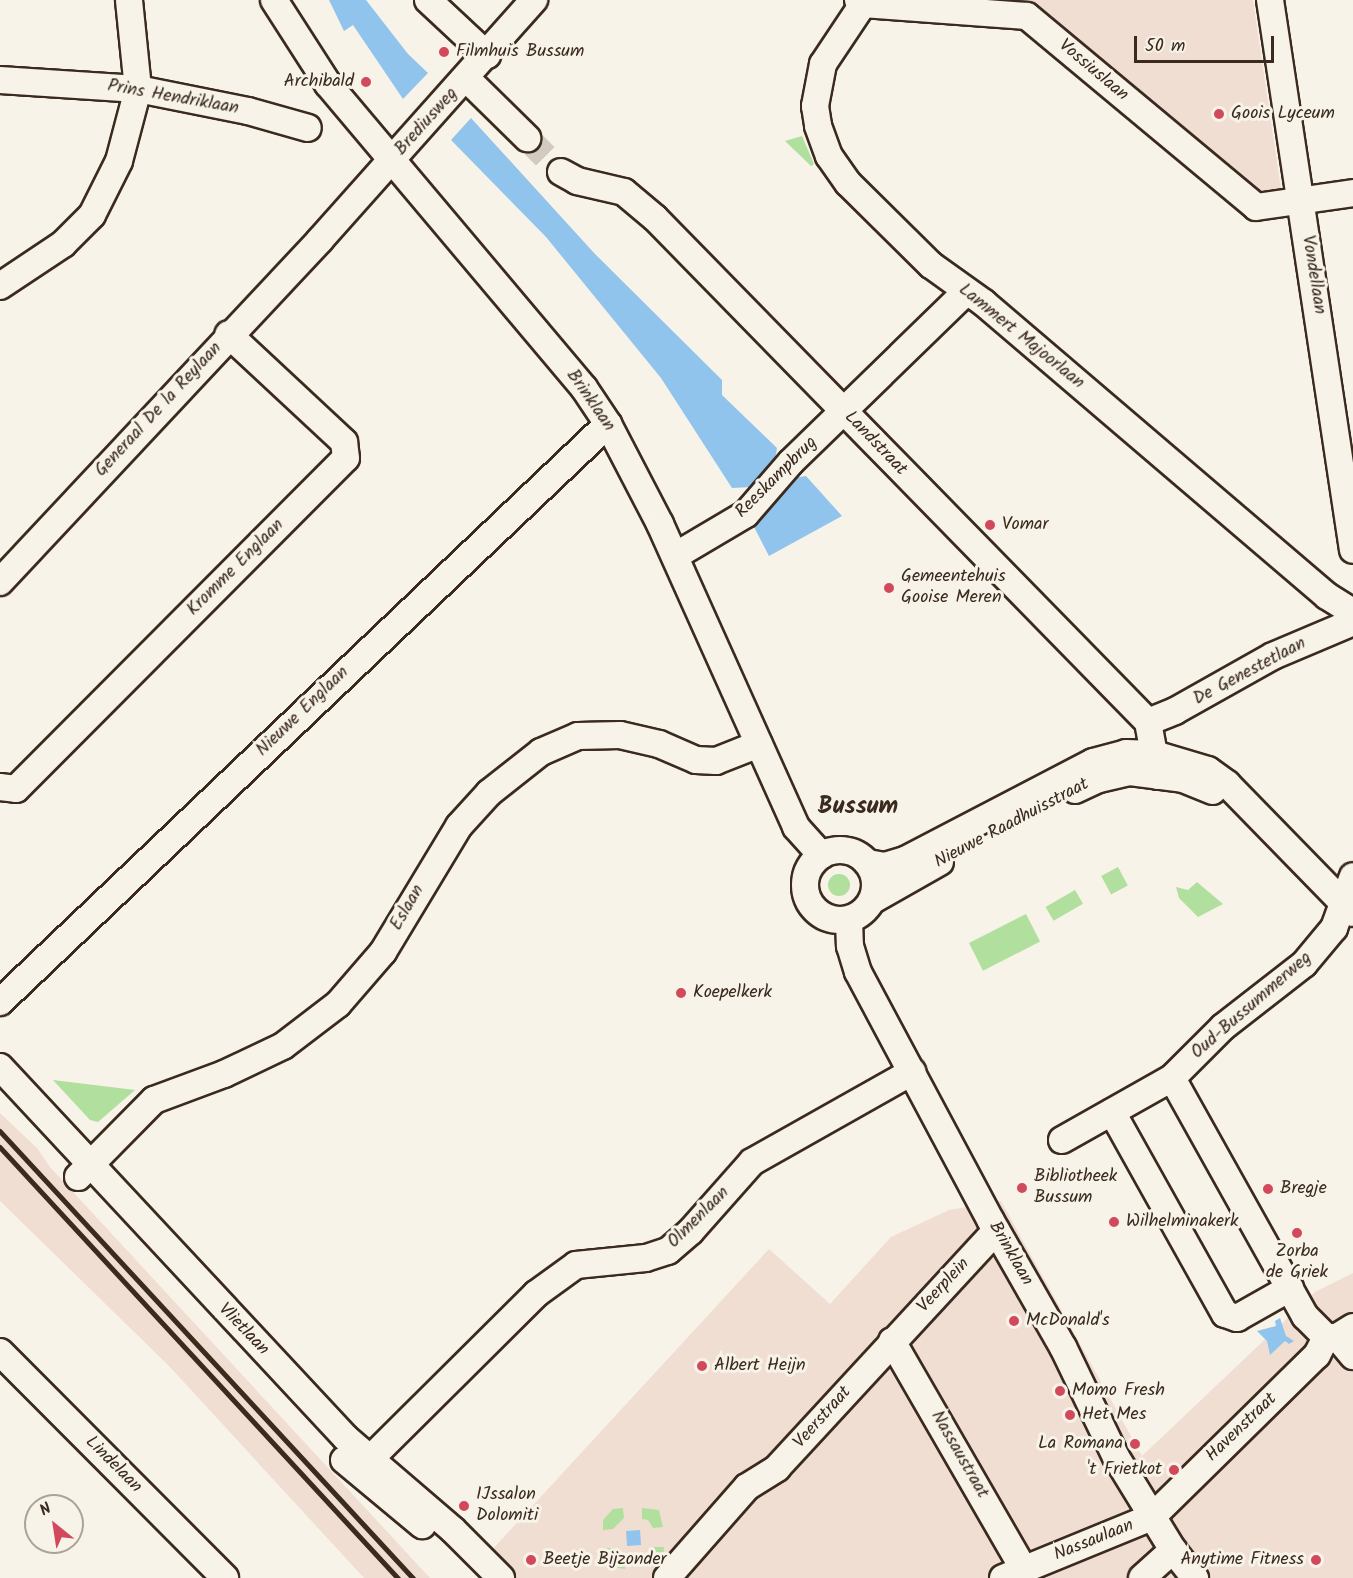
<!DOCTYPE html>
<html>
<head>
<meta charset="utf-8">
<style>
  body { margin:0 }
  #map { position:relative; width:1353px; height:1578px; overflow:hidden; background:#f7f3e8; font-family:Kalam,sans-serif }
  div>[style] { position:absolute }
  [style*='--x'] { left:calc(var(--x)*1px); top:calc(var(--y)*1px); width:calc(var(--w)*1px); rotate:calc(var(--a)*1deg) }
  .built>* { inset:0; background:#f1ded2 }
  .green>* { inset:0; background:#b1df9e; transform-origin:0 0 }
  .round { border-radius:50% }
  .water>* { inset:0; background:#90c4ed; transform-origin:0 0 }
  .minor-tunnel>* { height:26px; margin-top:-13px; transform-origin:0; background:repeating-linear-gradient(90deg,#d1cbc0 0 26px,transparent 0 39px) }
  .roads { filter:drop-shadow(2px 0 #3b2a1e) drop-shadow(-2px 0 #3b2a1e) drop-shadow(0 2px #3b2a1e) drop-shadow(0 -2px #3b2a1e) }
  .minor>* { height:26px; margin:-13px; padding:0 13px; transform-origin:13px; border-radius:13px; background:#f7f3e8 }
  .minor>.ring { margin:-13px; padding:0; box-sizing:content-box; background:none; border:26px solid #f7f3e8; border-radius:50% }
  .rail>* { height:4.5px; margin:-2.25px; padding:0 2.25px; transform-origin:2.25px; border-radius:2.25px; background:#3b2a1e }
  .dots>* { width:16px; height:16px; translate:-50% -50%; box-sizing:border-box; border:3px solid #f7f3e8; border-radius:50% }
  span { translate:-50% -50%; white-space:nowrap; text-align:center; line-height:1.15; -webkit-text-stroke:6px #f7f3e8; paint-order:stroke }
  .poi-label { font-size:18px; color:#3b2a1e }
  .left { translate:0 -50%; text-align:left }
  .right { translate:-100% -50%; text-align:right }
  .street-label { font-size:18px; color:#3b2a1e }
  .district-label { font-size:24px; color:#3b2a1e; font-weight:700 }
  .north { position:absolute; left:24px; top:1494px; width:60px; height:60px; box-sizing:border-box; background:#f7f3e8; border:2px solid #aca397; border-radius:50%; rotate:330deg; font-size:16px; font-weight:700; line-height:24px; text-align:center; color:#3b2a1e }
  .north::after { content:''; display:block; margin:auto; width:21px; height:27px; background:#d1495b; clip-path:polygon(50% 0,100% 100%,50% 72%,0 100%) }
  .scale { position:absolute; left:1134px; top:36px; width:140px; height:27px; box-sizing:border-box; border:3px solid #3b2a1e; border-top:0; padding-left:8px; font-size:18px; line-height:21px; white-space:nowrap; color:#3b2a1e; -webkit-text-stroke:4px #f7f3e8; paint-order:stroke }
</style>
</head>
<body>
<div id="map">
  <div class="built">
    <i style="clip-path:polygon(1026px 0,1253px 0,1281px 189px,1263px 195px)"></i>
    <i style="clip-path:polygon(0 1113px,37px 1148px,50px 1167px,430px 1578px,364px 1578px,169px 1366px,0 1201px)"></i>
    <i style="clip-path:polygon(1001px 1201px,1142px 1456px,1315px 1292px,1353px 1273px,1353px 1578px,514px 1578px,489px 1553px,769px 1249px,830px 1304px,891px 1237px,949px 1210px)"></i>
  </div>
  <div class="green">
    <i style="clip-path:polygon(802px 136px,814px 164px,811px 166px,785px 141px)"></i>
    <i style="left:1118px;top:867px;width:21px;height:19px;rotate:62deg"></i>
    <i class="round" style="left:828px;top:874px;width:22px;height:22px"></i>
    <i style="clip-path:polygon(1197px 882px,1223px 904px,1198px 917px,1179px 898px,1176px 887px,1188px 890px)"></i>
    <i style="left:1075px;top:890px;width:16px;height:34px;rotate:60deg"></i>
    <i style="left:1026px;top:914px;width:31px;height:64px;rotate:63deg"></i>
    <i style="clip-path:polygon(53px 1080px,135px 1090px,98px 1122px,90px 1120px)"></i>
    <i style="clip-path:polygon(623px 1508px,624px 1518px,613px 1529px,603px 1530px,603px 1520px,613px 1509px)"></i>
    <i style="clip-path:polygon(642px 1508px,659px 1510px,663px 1527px,653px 1528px,648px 1520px,642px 1519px)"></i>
    <i style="clip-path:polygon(654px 1547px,664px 1547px,663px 1561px,658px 1566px,644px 1567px,643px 1557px,652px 1553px)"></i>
    <i style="clip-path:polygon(604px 1548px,614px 1548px,616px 1554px,625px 1558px,625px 1569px,608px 1566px)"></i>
  </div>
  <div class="water">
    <i style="clip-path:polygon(329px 0,366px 0,408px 54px,428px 73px,403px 99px,353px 25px,344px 31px)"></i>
    <i style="clip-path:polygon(471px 118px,595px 254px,722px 380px,722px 395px,777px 448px,774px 466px,752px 487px,732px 488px,661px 378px,546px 237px,451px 140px)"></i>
    <i style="clip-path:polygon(806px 476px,842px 516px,769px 556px,754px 527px,767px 500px,788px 479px)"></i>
    <i style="clip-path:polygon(1280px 1318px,1286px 1336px,1294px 1341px,1289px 1344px,1285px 1341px,1270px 1355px,1267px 1341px,1257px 1331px,1276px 1326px,1275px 1321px)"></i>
    <i style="left:640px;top:1530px;width:15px;height:14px;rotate:86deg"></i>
  </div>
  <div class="minor-tunnel">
    <i style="--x:527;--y:138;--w:48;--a:45"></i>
  </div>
  <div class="roads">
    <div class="minor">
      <i style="--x:274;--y:0;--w:100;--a:57.3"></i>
      <i style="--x:328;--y:84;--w:397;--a:49.9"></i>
      <i style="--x:584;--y:388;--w:43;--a:56.3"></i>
      <i style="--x:608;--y:424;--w:113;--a:62.5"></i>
      <i style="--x:660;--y:524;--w:332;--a:65.8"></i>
      <i style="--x:796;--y:827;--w:38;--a:48"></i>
      <i style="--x:428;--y:0;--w:81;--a:43"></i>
      <i style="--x:858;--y:0;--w:6;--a:39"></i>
      <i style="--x:863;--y:4;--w:164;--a:4.2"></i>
      <i style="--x:1027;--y:16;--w:298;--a:39.8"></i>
      <i style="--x:1256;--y:207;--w:98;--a:-8.2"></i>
      <i style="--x:1270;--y:0;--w:556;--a:81.42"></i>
      <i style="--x:863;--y:4;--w:72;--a:123.7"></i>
      <i style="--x:823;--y:64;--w:43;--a:100.8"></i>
      <i style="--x:815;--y:106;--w:20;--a:81"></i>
      <i style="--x:818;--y:126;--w:32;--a:70"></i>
      <i style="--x:829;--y:156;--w:33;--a:55"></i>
      <i style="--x:848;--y:183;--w:117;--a:44.7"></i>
      <i style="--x:931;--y:265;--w:65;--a:35.6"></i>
      <i style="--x:984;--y:303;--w:451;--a:40.5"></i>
      <i style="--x:1327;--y:596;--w:31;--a:32"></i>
      <i style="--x:466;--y:78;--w:86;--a:44.5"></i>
      <i style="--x:0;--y:80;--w:138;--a:3.7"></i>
      <i style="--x:138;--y:89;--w:112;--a:11.3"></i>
      <i style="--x:248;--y:111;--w:62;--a:15.8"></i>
      <i style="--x:561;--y:172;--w:18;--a:29"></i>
      <i style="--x:577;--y:181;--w:48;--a:13.2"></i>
      <i style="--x:624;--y:192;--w:40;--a:40"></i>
      <i style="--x:655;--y:218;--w:705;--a:45.63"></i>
      <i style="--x:1148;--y:722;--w:55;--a:79.5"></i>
      <i style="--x:0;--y:286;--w:76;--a:-33.7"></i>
      <i style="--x:63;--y:244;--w:41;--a:-45"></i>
      <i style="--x:92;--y:215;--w:60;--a:-63.4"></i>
      <i style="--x:119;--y:161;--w:74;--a:-75.2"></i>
      <i style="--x:138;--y:89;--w:89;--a:-95.8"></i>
      <i style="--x:675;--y:556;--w:82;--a:-30.6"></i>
      <i style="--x:746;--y:514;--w:69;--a:-49.1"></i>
      <i style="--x:791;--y:462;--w:244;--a:-44.2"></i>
      <i style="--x:0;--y:582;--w:468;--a:-46.9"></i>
      <i style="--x:320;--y:240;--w:322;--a:-48.3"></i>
      <i style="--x:1148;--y:722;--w:29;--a:-22"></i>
      <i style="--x:1175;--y:711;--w:112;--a:-29.3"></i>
      <i style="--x:1273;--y:656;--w:87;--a:-23"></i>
      <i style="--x:0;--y:787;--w:16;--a:7"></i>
      <i style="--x:16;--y:789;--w:467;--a:-45.1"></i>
      <i style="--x:346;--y:458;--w:16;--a:-97"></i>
      <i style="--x:344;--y:442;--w:158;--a:-137"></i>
      <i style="--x:1075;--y:790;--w:26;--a:-25"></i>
      <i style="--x:1099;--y:779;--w:32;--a:-13"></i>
      <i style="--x:1130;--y:772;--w:53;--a:7.5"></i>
      <i style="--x:1183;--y:779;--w:32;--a:22"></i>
      <i class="ring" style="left:805px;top:850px;width:44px;height:44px"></i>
      <i style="--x:868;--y:863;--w:17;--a:10"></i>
      <i style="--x:885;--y:866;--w:21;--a:-17"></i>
      <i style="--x:905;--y:860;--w:212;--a:-27.5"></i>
      <i style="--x:1093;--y:762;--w:34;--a:-15"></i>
      <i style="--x:1126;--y:753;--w:28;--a:2"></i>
      <i style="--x:1154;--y:754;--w:56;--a:16.5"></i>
      <i style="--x:1208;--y:770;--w:24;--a:36"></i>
      <i style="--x:1227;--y:784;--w:180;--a:45.7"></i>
      <i style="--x:873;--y:900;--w:77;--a:-29.6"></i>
      <i style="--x:849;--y:920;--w:26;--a:88"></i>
      <i style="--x:850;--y:946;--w:27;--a:73"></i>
      <i style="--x:858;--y:972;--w:282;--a:61.9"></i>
      <i style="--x:991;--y:1221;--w:145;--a:60.3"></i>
      <i style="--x:1063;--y:1347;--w:122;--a:64.3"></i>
      <i style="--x:1116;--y:1457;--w:109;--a:58.5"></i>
      <i style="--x:1173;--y:1550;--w:36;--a:52"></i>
      <i style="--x:0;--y:1002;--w:839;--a:-43.55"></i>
      <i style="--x:0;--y:1067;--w:507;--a:47"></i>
      <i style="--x:346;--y:1438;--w:141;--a:40.7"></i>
      <i style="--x:453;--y:1530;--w:68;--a:45"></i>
      <i style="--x:1172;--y:1078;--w:273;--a:60.8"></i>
      <i style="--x:1305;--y:1316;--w:30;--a:45"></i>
      <i style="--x:1326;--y:1337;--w:11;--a:0"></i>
      <i style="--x:1337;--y:1337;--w:19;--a:-32"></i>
      <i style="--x:1112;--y:1112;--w:231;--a:60.8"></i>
      <i style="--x:1225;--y:1314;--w:13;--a:18"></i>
      <i style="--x:1237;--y:1318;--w:61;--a:-29.5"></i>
      <i style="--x:1062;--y:1140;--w:126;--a:-29.4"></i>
      <i style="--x:1172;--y:1078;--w:72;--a:-45"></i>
      <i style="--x:1223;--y:1027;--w:103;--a:-37.9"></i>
      <i style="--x:1304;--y:964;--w:47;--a:-50.2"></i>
      <i style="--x:1334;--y:928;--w:55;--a:-69.9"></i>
      <i style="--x:78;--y:1177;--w:108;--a:-45.4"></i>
      <i style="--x:154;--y:1100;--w:75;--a:-20.4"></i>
      <i style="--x:224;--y:1074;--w:65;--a:-25.4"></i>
      <i style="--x:283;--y:1046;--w:69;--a:-37.4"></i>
      <i style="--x:338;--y:1004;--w:69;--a:-49.1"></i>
      <i style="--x:383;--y:952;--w:147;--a:-58.9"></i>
      <i style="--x:459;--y:826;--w:45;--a:-47.7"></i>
      <i style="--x:489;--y:793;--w:66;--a:-38.3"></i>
      <i style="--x:541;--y:752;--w:40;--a:-23.4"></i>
      <i style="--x:578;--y:736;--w:42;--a:-1.4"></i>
      <i style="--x:620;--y:735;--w:40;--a:13"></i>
      <i style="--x:659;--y:744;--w:40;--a:23.4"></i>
      <i style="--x:696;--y:760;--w:20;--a:3"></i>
      <i style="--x:716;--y:761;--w:46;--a:-21.6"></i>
      <i style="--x:1337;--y:1337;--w:25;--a:50"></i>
      <i style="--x:892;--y:1341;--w:264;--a:60"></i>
      <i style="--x:0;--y:1352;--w:319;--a:45.1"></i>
      <i style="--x:344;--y:1460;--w:102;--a:39.8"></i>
      <i style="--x:359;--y:1470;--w:250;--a:-44.8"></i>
      <i style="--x:536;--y:1294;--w:49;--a:-35.9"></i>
      <i style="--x:576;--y:1265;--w:70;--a:-5.7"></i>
      <i style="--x:646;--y:1258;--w:23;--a:-18"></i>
      <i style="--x:668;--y:1251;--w:30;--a:-41"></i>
      <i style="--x:691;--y:1231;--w:92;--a:-48.5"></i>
      <i style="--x:752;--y:1162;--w:184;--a:-29.4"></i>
      <i style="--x:667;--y:1578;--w:121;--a:-48.7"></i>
      <i style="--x:747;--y:1487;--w:36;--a:-32"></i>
      <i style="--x:777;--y:1468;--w:323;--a:-47.3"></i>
      <i style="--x:1003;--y:1578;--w:161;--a:-22.3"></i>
      <i style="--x:1152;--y:1517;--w:231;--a:-44.5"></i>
      <i style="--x:1317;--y:1355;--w:20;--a:-63"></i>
      <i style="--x:1142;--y:1578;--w:42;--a:-42.1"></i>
    </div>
  </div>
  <div class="rail">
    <i style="--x:0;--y:1131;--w:609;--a:47.26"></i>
    <i style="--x:0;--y:1147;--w:587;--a:47.28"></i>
  </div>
  <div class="dots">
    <i style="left:444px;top:52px;background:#d1495b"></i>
    <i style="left:366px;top:82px;background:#d1495b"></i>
    <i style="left:1219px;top:114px;background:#d1495b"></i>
    <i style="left:990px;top:525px;background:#d1495b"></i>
    <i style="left:889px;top:588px;background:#d1495b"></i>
    <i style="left:681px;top:993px;background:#d1495b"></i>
    <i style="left:1022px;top:1188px;background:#d1495b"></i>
    <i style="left:1268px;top:1189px;background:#d1495b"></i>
    <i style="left:1114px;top:1222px;background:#d1495b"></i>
    <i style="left:1297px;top:1233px;background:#d1495b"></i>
    <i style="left:1014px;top:1321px;background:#d1495b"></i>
    <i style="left:702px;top:1366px;background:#d1495b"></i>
    <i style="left:1060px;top:1391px;background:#d1495b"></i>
    <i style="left:1070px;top:1415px;background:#d1495b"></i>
    <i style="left:1135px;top:1444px;background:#d1495b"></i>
    <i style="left:1174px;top:1470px;background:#d1495b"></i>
    <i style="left:464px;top:1506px;background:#d1495b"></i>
    <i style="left:531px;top:1560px;background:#d1495b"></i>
    <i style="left:1316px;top:1560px;background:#d1495b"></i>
  </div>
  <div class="poi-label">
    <span class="left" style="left:456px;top:52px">Filmhuis Bussum</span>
    <span class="right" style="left:354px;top:82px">Archibald</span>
    <span class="left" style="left:1231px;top:114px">Goois Lyceum</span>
    <span class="left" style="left:1002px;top:525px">Vomar</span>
    <span class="left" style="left:901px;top:588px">Gemeentehuis<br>Gooise Meren</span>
    <span class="left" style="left:693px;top:993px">Koepelkerk</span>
    <span class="left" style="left:1034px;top:1188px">Bibliotheek<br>Bussum</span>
    <span class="left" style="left:1280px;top:1189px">Bregje</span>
    <span class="left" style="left:1126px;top:1222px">Wilhelminakerk</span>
    <span style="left:1297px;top:1263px">Zorba<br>de Griek</span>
    <span class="left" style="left:1026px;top:1321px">McDonald's</span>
    <span class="left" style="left:714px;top:1366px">Albert Heijn</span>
    <span class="left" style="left:1072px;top:1391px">Momo Fresh</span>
    <span class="left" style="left:1082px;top:1415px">Het Mes</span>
    <span class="right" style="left:1123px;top:1444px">La Romana</span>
    <span class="right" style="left:1162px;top:1470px">'t Frietkot</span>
    <span class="left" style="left:476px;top:1506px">IJssalon<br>Dolomiti</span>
    <span class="left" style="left:543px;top:1560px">Beetje Bijzonder</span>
    <span class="right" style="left:1304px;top:1560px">Anytime Fitness</span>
  </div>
  <div class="street-label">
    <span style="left:1093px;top:71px;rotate:40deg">Vossiuslaan</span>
    <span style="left:173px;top:98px;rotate:10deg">Prins Hendriklaan</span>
    <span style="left:427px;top:122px;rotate:-48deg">Brediusweg</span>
    <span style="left:1313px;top:275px;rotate:81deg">Vondellaan</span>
    <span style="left:1021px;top:337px;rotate:39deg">Lammert Majoorlaan</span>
    <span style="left:590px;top:401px;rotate:55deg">Brinklaan</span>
    <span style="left:159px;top:410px;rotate:-47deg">Generaal De la Reylaan</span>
    <span style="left:875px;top:444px;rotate:46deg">Landstraat</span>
    <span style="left:777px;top:478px;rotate:-45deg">Reeskampbrug</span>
    <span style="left:236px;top:568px;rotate:-45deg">Kromme Englaan</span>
    <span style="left:1250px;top:672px;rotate:-28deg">De Genestetlaan</span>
    <span style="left:303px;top:712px;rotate:-44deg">Nieuwe Englaan</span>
    <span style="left:1012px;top:824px;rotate:-28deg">Nieuwe Raadhuisstraat</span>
    <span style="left:408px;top:908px;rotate:-60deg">Eslaan</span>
    <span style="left:1252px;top:1006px;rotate:-41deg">Oud-Bussummerweg</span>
    <span style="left:699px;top:1218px;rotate:-45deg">Olmenlaan</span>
    <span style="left:1010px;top:1254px;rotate:60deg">Brinklaan</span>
    <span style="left:944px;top:1286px;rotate:-47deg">Veerplein</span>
    <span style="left:243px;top:1330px;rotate:46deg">Vlietlaan</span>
    <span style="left:823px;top:1418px;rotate:-48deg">Veerstraat</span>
    <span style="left:1242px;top:1428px;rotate:-44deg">Havenstraat</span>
    <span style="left:959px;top:1455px;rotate:60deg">Nassaustraat</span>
    <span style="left:113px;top:1465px;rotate:45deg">Lindelaan</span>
    <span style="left:1094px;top:1541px;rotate:-22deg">Nassaulaan</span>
  </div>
  <div class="district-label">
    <span style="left:858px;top:807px">Bussum</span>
  </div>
  <div class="north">N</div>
  <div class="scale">50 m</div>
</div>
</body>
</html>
